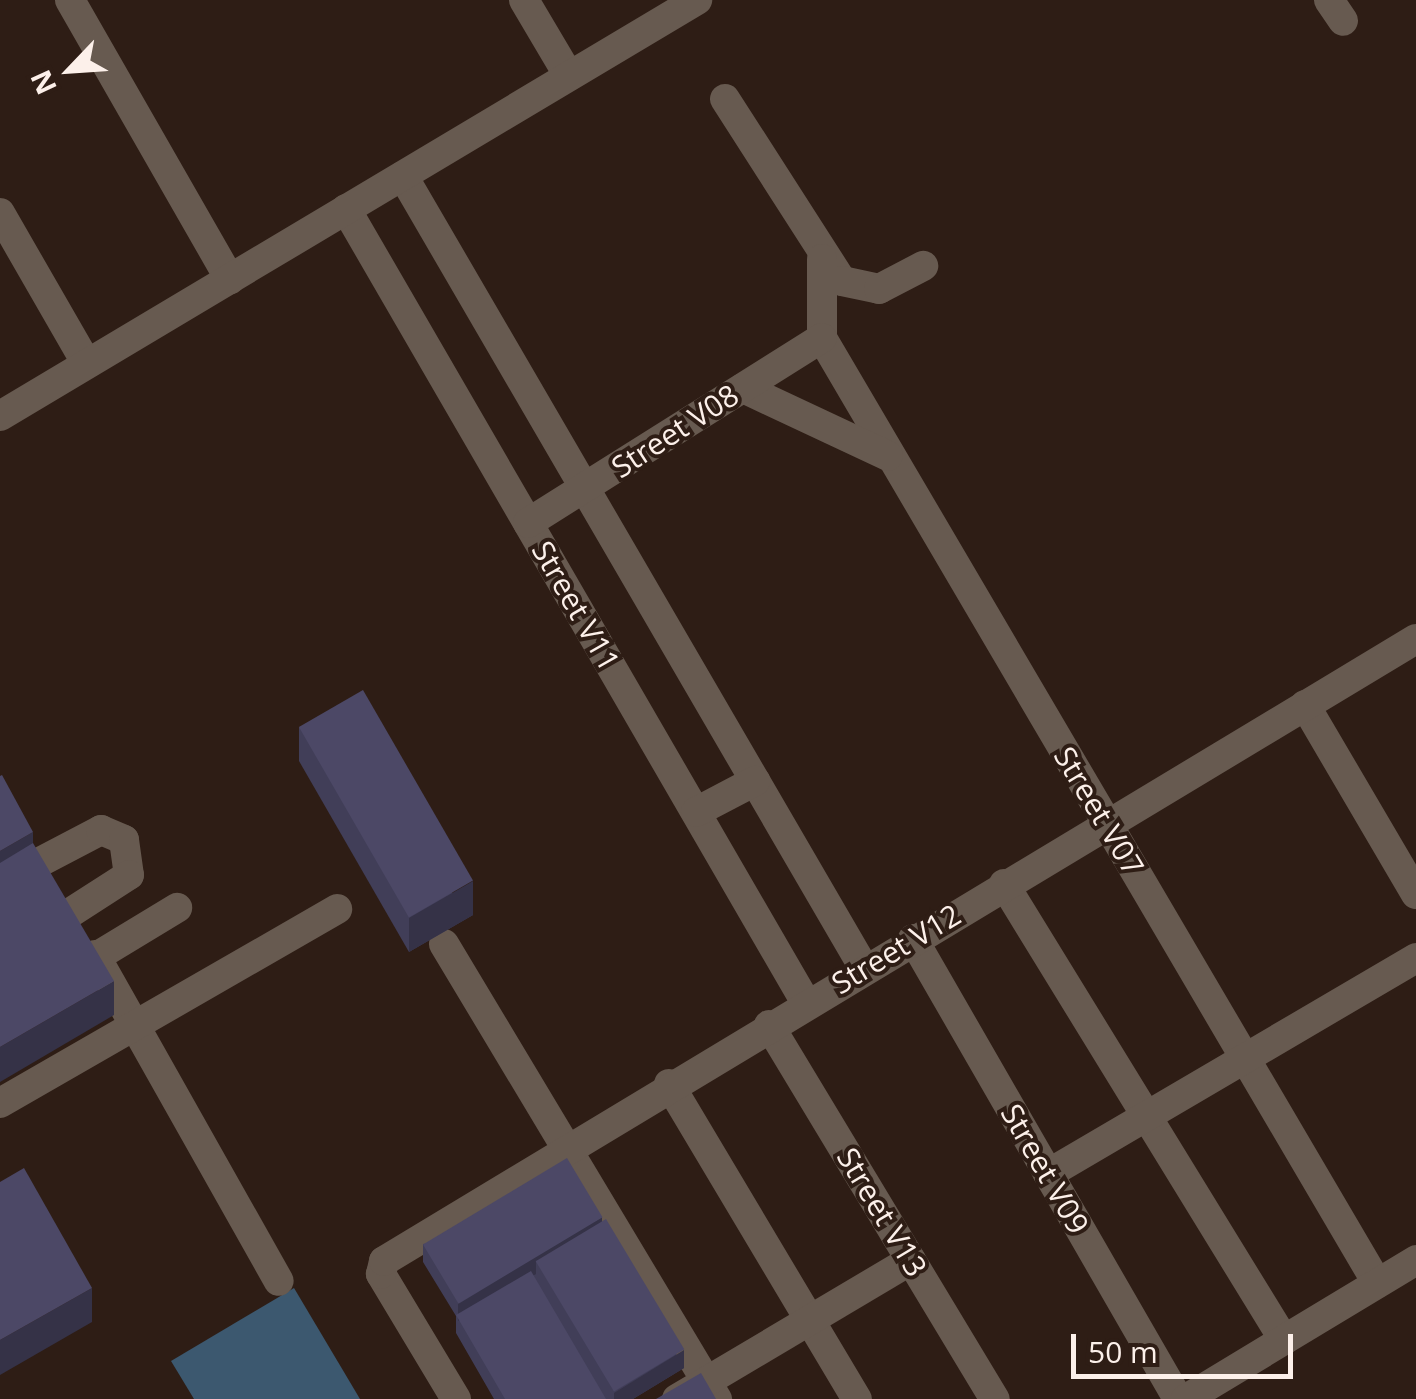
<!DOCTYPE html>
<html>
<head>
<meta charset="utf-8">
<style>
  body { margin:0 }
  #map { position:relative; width:1416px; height:1399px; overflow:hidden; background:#2e1d15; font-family:"Open Sans",sans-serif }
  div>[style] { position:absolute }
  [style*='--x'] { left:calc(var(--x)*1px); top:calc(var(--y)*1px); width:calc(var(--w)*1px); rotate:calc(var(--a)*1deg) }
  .water>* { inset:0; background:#3c586f }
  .minor>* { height:30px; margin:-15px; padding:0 15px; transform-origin:15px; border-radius:15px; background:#675a50 }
  .wall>* { inset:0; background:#413e58 }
  .shaded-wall>* { inset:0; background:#353247 }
  .building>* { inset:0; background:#4c4866; transform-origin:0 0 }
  span { translate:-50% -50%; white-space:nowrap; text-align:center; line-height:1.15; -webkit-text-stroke:8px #2e1d15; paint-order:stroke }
  .street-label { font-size:30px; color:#fcf0ea }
  .north { position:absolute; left:20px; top:20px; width:100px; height:100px; -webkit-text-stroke:8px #2e1d15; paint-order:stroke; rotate:245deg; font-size:28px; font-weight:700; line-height:40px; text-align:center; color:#fcf0ea }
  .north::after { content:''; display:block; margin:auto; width:35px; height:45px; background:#fcf0ea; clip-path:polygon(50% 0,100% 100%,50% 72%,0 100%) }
  .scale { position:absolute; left:1071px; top:1334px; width:222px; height:45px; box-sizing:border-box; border:5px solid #fcf0ea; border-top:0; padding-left:12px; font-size:30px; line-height:35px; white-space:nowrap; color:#fcf0ea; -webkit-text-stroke:8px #2e1d15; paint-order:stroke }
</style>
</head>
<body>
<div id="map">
  <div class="water">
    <i style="clip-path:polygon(294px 1288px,360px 1399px,194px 1399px,171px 1361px)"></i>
  </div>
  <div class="minor">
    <i style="--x:70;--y:0;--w:322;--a:60.2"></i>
    <i style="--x:524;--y:0;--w:88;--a:59.4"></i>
    <i style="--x:1329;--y:0;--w:25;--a:56"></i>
    <i style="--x:725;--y:99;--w:216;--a:57.3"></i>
    <i style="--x:842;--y:281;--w:38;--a:12"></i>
    <i style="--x:879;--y:289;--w:50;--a:-27.6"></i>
    <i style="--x:403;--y:176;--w:916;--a:59.8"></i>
    <i style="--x:346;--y:209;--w:918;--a:59.91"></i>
    <i style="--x:0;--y:213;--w:174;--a:60.1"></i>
    <i style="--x:822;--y:259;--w:79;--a:90"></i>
    <i style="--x:822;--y:338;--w:1096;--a:59.57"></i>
    <i style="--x:743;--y:388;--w:160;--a:25.1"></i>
    <i style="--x:0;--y:416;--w:812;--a:-30.83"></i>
    <i style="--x:528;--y:523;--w:347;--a:-32.2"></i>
    <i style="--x:1305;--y:705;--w:219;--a:59.6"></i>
    <i style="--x:696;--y:812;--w:67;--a:-27.7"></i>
    <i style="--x:40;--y:862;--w:69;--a:-27.7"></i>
    <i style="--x:101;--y:830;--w:25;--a:23"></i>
    <i style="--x:124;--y:840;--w:35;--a:82"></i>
    <i style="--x:129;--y:875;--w:70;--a:147.2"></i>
    <i style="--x:1004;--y:884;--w:535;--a:58.45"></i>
    <i style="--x:913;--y:939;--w:531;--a:60.05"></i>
    <i style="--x:444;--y:944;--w:531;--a:59.04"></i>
    <i style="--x:95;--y:955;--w:374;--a:60.6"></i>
    <i style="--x:96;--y:957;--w:95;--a:-31.2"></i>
    <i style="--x:769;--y:1025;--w:437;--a:58.9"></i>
    <i style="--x:669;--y:1084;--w:367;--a:59.2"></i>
    <i style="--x:0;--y:1103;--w:389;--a:-29.9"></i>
    <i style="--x:1048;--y:1174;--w:427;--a:-30.4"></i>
    <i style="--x:456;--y:1399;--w:146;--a:-121"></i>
    <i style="--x:381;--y:1274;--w:13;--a:-77"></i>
    <i style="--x:384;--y:1261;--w:1205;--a:-31.08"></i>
    <i style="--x:677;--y:1399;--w:272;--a:-30.7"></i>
    <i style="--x:1186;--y:1399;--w:269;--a:-31.1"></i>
  </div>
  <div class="wall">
    <i style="clip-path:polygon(299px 727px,473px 915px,409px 952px,299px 761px)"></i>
    <i style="clip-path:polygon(602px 1222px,684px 1368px,633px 1399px,494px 1399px,456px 1333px,456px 1316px,423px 1262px,423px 1244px)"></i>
  </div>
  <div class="shaded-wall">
    <i style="clip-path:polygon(33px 832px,33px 867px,0 885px,0 851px)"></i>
    <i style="clip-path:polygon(473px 881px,473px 915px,409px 952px,409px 918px)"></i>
    <i style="clip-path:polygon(114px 981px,114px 1015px,0 1082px,0 1047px)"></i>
    <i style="clip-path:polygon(602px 1217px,602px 1235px,536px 1261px,536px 1274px,458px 1321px,458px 1303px)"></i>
    <i style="clip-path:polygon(92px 1288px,92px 1322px,0 1375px,0 1340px)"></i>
    <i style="clip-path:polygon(684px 1350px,684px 1368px,633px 1399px,614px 1399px,614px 1393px)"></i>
  </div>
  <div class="building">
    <i style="left:363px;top:690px;width:220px;height:74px;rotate:60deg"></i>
    <i style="clip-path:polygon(2px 775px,33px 832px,0 851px,0 776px)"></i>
    <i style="clip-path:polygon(33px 843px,114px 981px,0 1047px,0 863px)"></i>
    <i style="left:567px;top:1158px;width:69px;height:168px;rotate:59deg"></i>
    <i style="clip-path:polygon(24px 1168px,92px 1288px,0 1340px,0 1182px)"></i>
    <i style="left:606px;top:1219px;width:152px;height:82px;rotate:59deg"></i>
    <i style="clip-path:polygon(531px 1271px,606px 1399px,505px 1399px,456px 1315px)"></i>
    <i style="clip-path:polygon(701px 1373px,716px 1399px,656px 1399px)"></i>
  </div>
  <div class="street-label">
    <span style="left:675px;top:431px;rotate:-33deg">Street V08</span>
    <span style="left:576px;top:606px;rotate:60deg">Street V11</span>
    <span style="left:1099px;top:811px;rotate:59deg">Street V07</span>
    <span style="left:896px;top:949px;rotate:-31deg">Street V12</span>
    <span style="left:1045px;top:1169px;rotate:60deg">Street V09</span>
    <span style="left:882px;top:1212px;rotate:59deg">Street V13</span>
  </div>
  <div class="north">N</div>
  <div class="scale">50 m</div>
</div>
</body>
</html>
